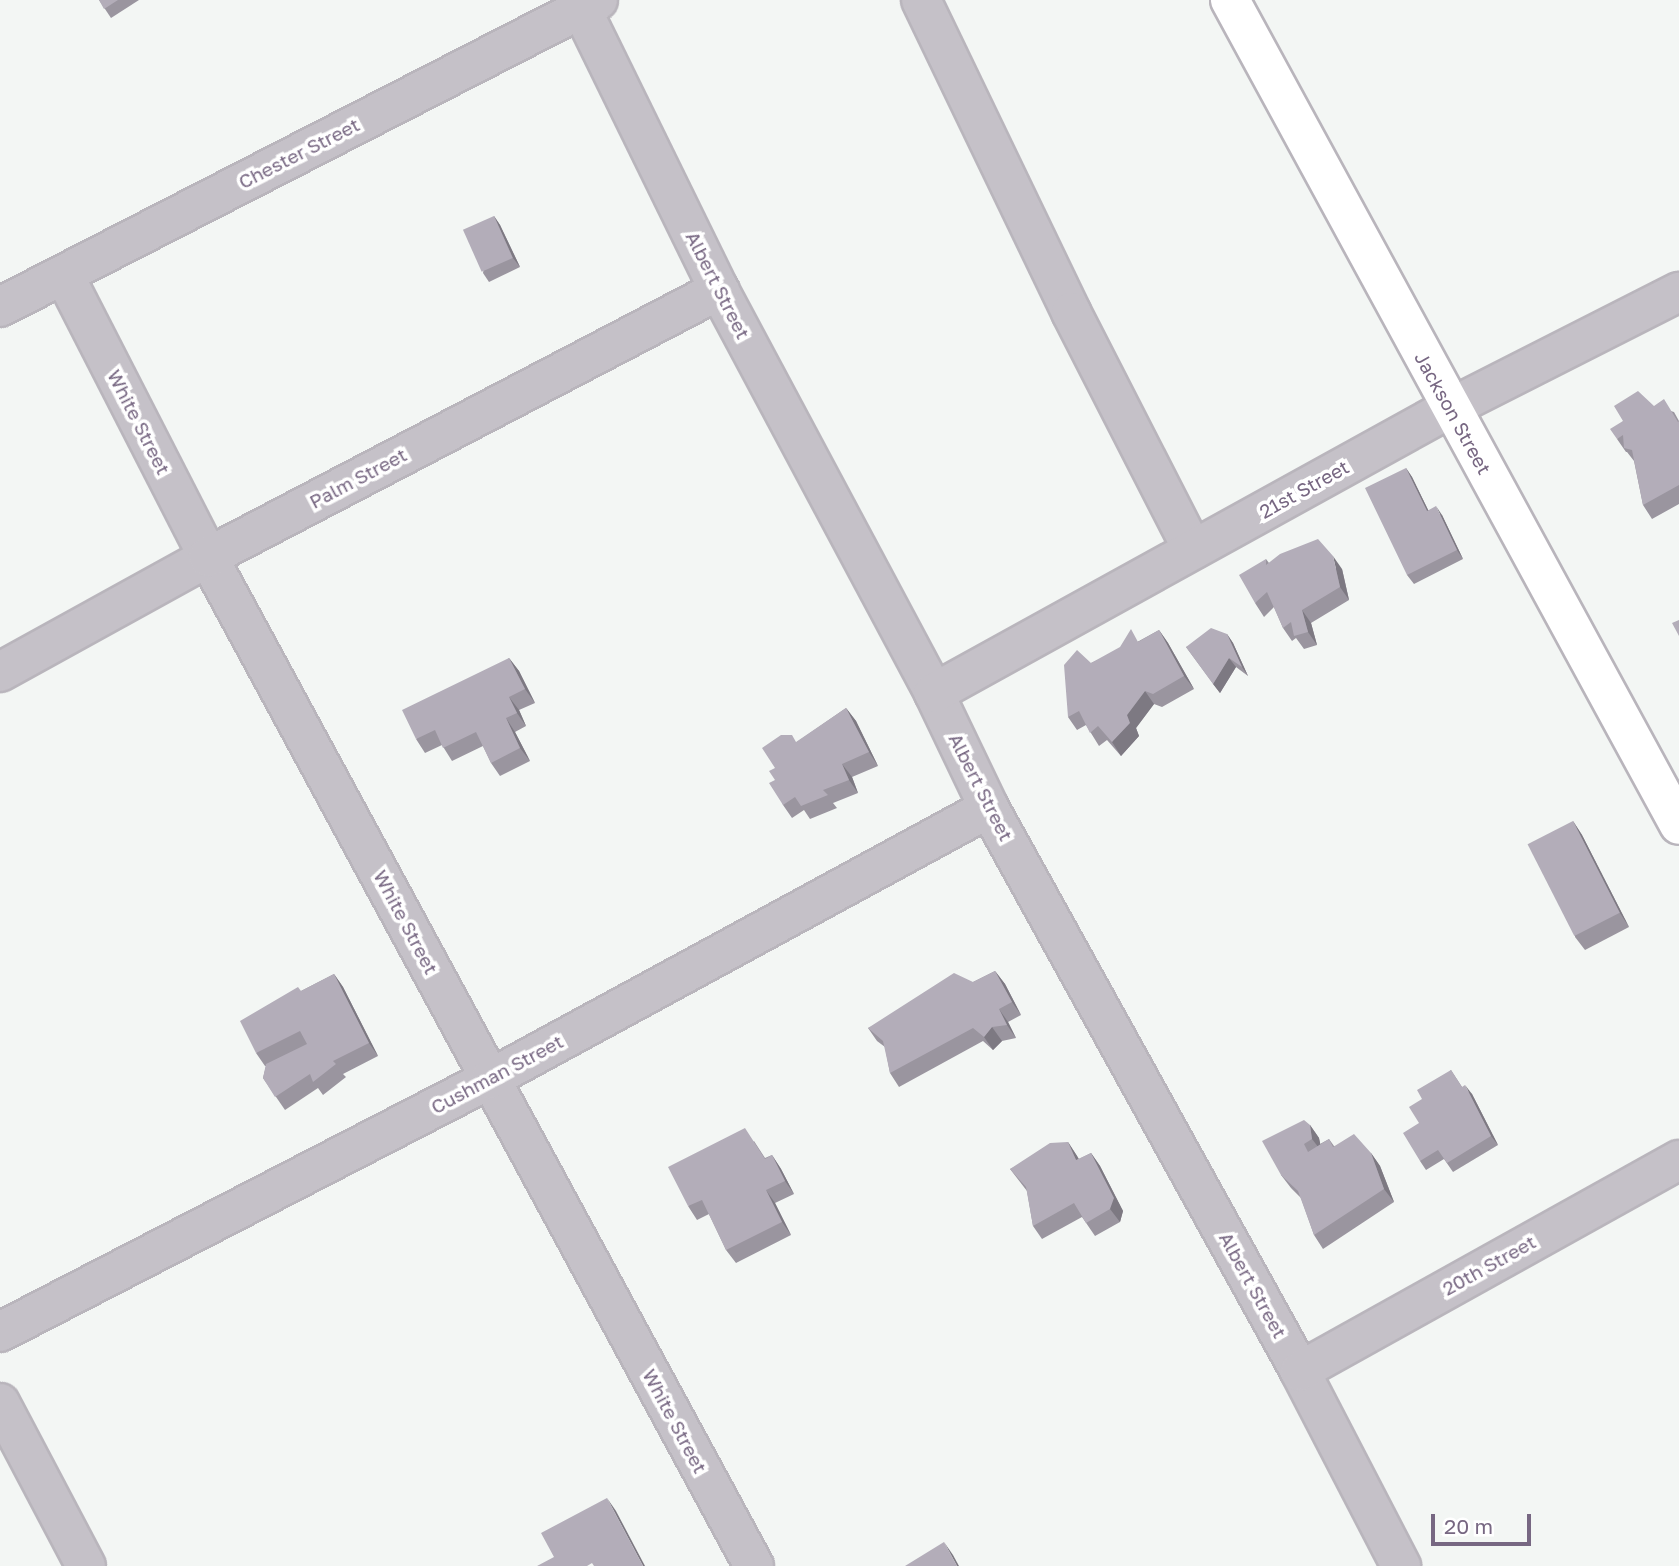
<!DOCTYPE html>
<html>
<head>
<meta charset="utf-8">
<style>
  body { margin:0 }
  #map { position:relative; width:1679px; height:1566px; overflow:hidden; background:#f3f6f4; font-family:"Golos Text",sans-serif }
  div>[style] { position:absolute }
  [style*='--x'] { left:calc(var(--x)*1px); top:calc(var(--y)*1px); width:calc(var(--w)*1px); rotate:calc(var(--a)*1deg) }
  .roads { filter:drop-shadow(2px 0 #b9b5bc) drop-shadow(-2px 0 #b9b5bc) drop-shadow(0 2px #b9b5bc) drop-shadow(0 -2px #b9b5bc) }
  .minor>* { height:38px; margin:-19px; padding:0 19px; transform-origin:19px; border-radius:19px; background:#c5c1c8 }
  .major>* { height:38px; margin:-19px; padding:0 19px; transform-origin:19px; border-radius:19px; background:#fff }
  .wall>* { inset:0; background:#9a959f }
  .shaded-wall>* { inset:0; background:#7d7982 }
  .building>* { inset:0; background:#b3adb9; transform-origin:0 0 }
  span { translate:-50% -50%; white-space:nowrap; text-align:center; line-height:1.15; -webkit-text-stroke:7px #fff; paint-order:stroke }
  .street-label { font-size:19px; color:#776782 }
  .scale { position:absolute; left:1431px; top:1514px; width:100px; height:32px; box-sizing:border-box; border:4px solid #776782; border-top:0; padding-left:9px; font-size:21px; line-height:24px; white-space:nowrap; color:#776782; -webkit-text-stroke:5px #fff; paint-order:stroke }
</style>
</head>
<body>
<div id="map">
  <div class="roads">
    <div class="minor">
      <i style="--x:577;--y:0;--w:323;--a:63.9"></i>
      <i style="--x:719;--y:290;--w:457;--a:61.9"></i>
      <i style="--x:934;--y:693;--w:127;--a:64.4"></i>
      <i style="--x:989;--y:808;--w:643;--a:61.08"></i>
      <i style="--x:1300;--y:1371;--w:220;--a:62.6"></i>
      <i style="--x:921;--y:0;--w:346;--a:64.3"></i>
      <i style="--x:1071;--y:312;--w:267;--a:62.9"></i>
      <i style="--x:64;--y:275;--w:317;--a:62.9"></i>
      <i style="--x:208;--y:557;--w:1147;--a:61.58"></i>
      <i style="--x:0;--y:307;--w:672;--a:-27.17"></i>
      <i style="--x:0;--y:672;--w:238;--a:-28.9"></i>
      <i style="--x:208;--y:557;--w:577;--a:-27.59"></i>
      <i style="--x:934;--y:693;--w:589;--a:-28.91"></i>
      <i style="--x:1450;--y:408;--w:257;--a:-26.9"></i>
      <i style="--x:0;--y:1332;--w:551;--a:-27.31"></i>
      <i style="--x:490;--y:1079;--w:568;--a:-28.51"></i>
      <i style="--x:1300;--y:1371;--w:434;--a:-29.1"></i>
      <i style="--x:0;--y:1403;--w:184;--a:62.2"></i>
    </div>
    <div class="major">
      <i style="--x:1230;--y:0;--w:939;--a:61.44"></i>
    </div>
  </div>
  <div class="wall">
    <i style="clip-path:polygon(99px 0,139px 0,111px 18px)"></i>
    <i style="clip-path:polygon(494px 216px,500px 225px,520px 267px,489px 282px,483px 273px)"></i>
    <i style="clip-path:polygon(1654px 406px,1674px 412px,1679px 421px,1679px 504px,1652px 519px,1643px 505px,1634px 461px,1627px 452px,1626px 452px,1617px 439px,1623px 421px)"></i>
    <i style="clip-path:polygon(1406px 468px,1412px 477px,1428px 510px,1442px 515px,1463px 559px,1414px 584px,1407px 575px)"></i>
    <i style="clip-path:polygon(1266px 559px,1269px 563px,1342px 569px,1349px 600px,1311px 623px,1317px 645px,1304px 649px,1296px 638px,1292px 641px,1283px 628px,1274px 607px,1264px 617px,1255px 603px)"></i>
    <i style="clip-path:polygon(1159px 630px,1168px 643px,1194px 689px,1162px 707px,1154px 704px,1136px 728px,1139px 736px,1121px 756px,1107px 740px,1099px 746px,1086px 725px,1077px 730px,1068px 717px,1091px 663px,1139px 641px)"></i>
    <i style="clip-path:polygon(1227px 634px,1233px 643px,1248px 676px,1236px 667px,1220px 693px,1186px 647px)"></i>
    <i style="clip-path:polygon(509px 658px,519px 671px,535px 703px,519px 710px,526px 726px,515px 732px,530px 761px,500px 776px,491px 763px,483px 746px,452px 761px,442px 745px,425px 753px,416px 739px)"></i>
    <i style="clip-path:polygon(846px 708px,856px 721px,878px 766px,852px 777px,858px 793px,833px 803px,837px 808px,810px 819px,804px 810px,792px 818px,783px 805px,775px 780px,775px 768px,797px 742px)"></i>
    <i style="clip-path:polygon(1573px 821px,1582px 835px,1629px 927px,1585px 950px,1575px 937px)"></i>
    <i style="clip-path:polygon(995px 971px,1005px 984px,1021px 1015px,1008px 1022px,1016px 1038px,1002px 1041px,993px 1050px,983px 1041px,899px 1087px,890px 1073px,885px 1047px,877px 1041px,868px 1028px,973px 982px)"></i>
    <i style="clip-path:polygon(334px 974px,343px 987px,378px 1056px,343px 1074px,346px 1077px,323px 1095px,318px 1088px,285px 1110px,263px 1078px,266px 1066px,265px 1066px,256px 1053px,301px 991px)"></i>
    <i style="clip-path:polygon(1451px 1070px,1462px 1087px,1472px 1094px,1498px 1145px,1453px 1172px,1444px 1159px,1426px 1170px,1420px 1161px,1422px 1099px)"></i>
    <i style="clip-path:polygon(1310px 1125px,1319px 1138px,1320px 1144px,1329px 1139px,1334px 1146px,1371px 1153px,1380px 1166px,1394px 1202px,1323px 1249px,1314px 1235px,1301px 1198px,1291px 1188px,1281px 1175px)"></i>
    <i style="clip-path:polygon(754px 1141px,765px 1158px,772px 1155px,781px 1169px,794px 1194px,775px 1203px,791px 1235px,736px 1263px,726px 1250px,709px 1214px,697px 1220px,688px 1206px)"></i>
    <i style="clip-path:polygon(1068px 1142px,1079px 1159px,1091px 1153px,1100px 1166px,1123px 1211px,1120px 1222px,1095px 1236px,1082px 1217px,1042px 1239px,1033px 1226px,1027px 1191px,1010px 1169px)"></i>
  </div>
  <div class="shaded-wall">
    <i style="clip-path:polygon(494px 216px,500px 225px,520px 267px,513px 258px)"></i>
    <i style="clip-path:polygon(1406px 468px,1412px 477px,1433px 520px,1427px 511px)"></i>
    <i style="clip-path:polygon(1436px 506px,1442px 515px,1463px 559px,1457px 550px)"></i>
    <i style="clip-path:polygon(1333px 556px,1342px 569px,1349px 600px,1340px 587px)"></i>
    <i style="clip-path:polygon(1302px 610px,1311px 623px,1317px 645px,1308px 632px)"></i>
    <i style="clip-path:polygon(1159px 630px,1168px 643px,1194px 689px,1184px 676px)"></i>
    <i style="clip-path:polygon(1227px 634px,1233px 643px,1248px 676px,1242px 667px)"></i>
    <i style="clip-path:polygon(509px 658px,519px 671px,535px 703px,525px 689px)"></i>
    <i style="clip-path:polygon(1229px 658px,1236px 667px,1220px 693px,1213px 684px)"></i>
    <i style="clip-path:polygon(1145px 691px,1154px 704px,1136px 728px,1139px 736px,1121px 756px,1112px 742px,1127px 715px)"></i>
    <i style="clip-path:polygon(509px 697px,519px 710px,526px 726px,517px 713px)"></i>
    <i style="clip-path:polygon(846px 708px,856px 721px,878px 766px,869px 752px)"></i>
    <i style="clip-path:polygon(506px 718px,515px 732px,530px 761px,520px 748px)"></i>
    <i style="clip-path:polygon(842px 764px,852px 777px,858px 793px,849px 780px)"></i>
    <i style="clip-path:polygon(1573px 821px,1582px 835px,1629px 927px,1620px 913px)"></i>
    <i style="clip-path:polygon(995px 971px,1005px 984px,1021px 1015px,1012px 1002px)"></i>
    <i style="clip-path:polygon(334px 974px,343px 987px,378px 1056px,369px 1043px)"></i>
    <i style="clip-path:polygon(999px 1009px,1008px 1022px,1016px 1038px,1007px 1025px)"></i>
    <i style="clip-path:polygon(992px 1027px,1002px 1041px,993px 1050px,984px 1037px)"></i>
    <i style="clip-path:polygon(1465px 1085px,1472px 1094px,1498px 1145px,1491px 1136px)"></i>
    <i style="clip-path:polygon(1310px 1125px,1319px 1138px,1322px 1152px,1312px 1139px)"></i>
    <i style="clip-path:polygon(1068px 1142px,1077px 1156px,1086px 1174px,1076px 1160px)"></i>
    <i style="clip-path:polygon(1091px 1153px,1100px 1166px,1123px 1211px,1120px 1222px,1110px 1209px)"></i>
    <i style="clip-path:polygon(1371px 1153px,1380px 1166px,1394px 1202px,1384px 1189px)"></i>
    <i style="clip-path:polygon(772px 1155px,781px 1169px,794px 1194px,785px 1181px)"></i>
    <i style="clip-path:polygon(766px 1190px,775px 1203px,791px 1235px,782px 1222px)"></i>
    <i style="clip-path:polygon(607px 1498px,616px 1511px,645px 1566px,643px 1566px)"></i>
    <i style="clip-path:polygon(944px 1542px,953px 1555px,959px 1566px,957px 1566px)"></i>
  </div>
  <div class="building">
    <i style="clip-path:polygon(99px 0,118px 0,104px 9px)"></i>
    <i style="left:494px;top:216px;width:46px;height:34px;rotate:66deg"></i>
    <i style="clip-path:polygon(1638px 391px,1654px 406px,1664px 399px,1678px 422px,1679px 421px,1679px 485px,1643px 505px,1632px 450px,1624px 448px,1623px 435px,1617px 439px,1610px 429px,1623px 421px,1614px 406px)"></i>
    <i style="clip-path:polygon(1406px 468px,1427px 511px,1436px 506px,1457px 550px,1407px 575px,1365px 488px)"></i>
    <i style="clip-path:polygon(1318px 539px,1333px 556px,1340px 587px,1302px 610px,1308px 632px,1294px 636px,1291px 622px,1283px 628px,1267px 592px,1255px 603px,1239px 575px,1266px 559px,1266px 565px,1280px 554px)"></i>
    <i style="clip-path:polygon(1679px 620px,1679px 636px,1672px 623px)"></i>
    <i style="clip-path:polygon(1211px 628px,1227px 634px,1242px 667px,1229px 658px,1213px 684px,1186px 647px)"></i>
    <i style="clip-path:polygon(1131px 629px,1138px 642px,1159px 630px,1184px 676px,1153px 694px,1145px 691px,1127px 715px,1130px 723px,1112px 742px,1098px 726px,1090px 733px,1079px 711px,1068px 717px,1064px 665px,1077px 650px,1091px 663px,1120px 647px)"></i>
    <i style="clip-path:polygon(509px 658px,525px 689px,509px 697px,517px 713px,506px 718px,520px 748px,491px 763px,476px 732px,443px 748px,435px 730px,416px 739px,402px 710px)"></i>
    <i style="clip-path:polygon(846px 708px,869px 752px,842px 764px,849px 780px,823px 790px,828px 795px,801px 806px,795px 797px,783px 805px,769px 783px,775px 780px,769px 771px,775px 768px,762px 748px,781px 735px,792px 735px,796px 742px)"></i>
    <i style="left:1573px;top:821px;width:103px;height:51px;rotate:63deg"></i>
    <i style="clip-path:polygon(995px 971px,1012px 1002px,999px 1009px,1007px 1025px,992px 1027px,984px 1037px,973px 1028px,890px 1073px,883px 1041px,868px 1028px,954px 973px,973px 982px)"></i>
    <i style="clip-path:polygon(334px 974px,369px 1043px,333px 1061px,336px 1064px,313px 1082px,310px 1074px,275px 1097px,263px 1078px,266px 1064px,307px 1044px,300px 1031px,256px 1053px,240px 1021px,298px 987px,301px 991px)"></i>
    <i style="clip-path:polygon(1451px 1070px,1462px 1087px,1465px 1085px,1491px 1136px,1447px 1163px,1438px 1150px,1420px 1161px,1403px 1133px,1419px 1123px,1409px 1107px,1422px 1099px,1417px 1090px)"></i>
    <i style="clip-path:polygon(1304px 1120px,1310px 1125px,1312px 1139px,1304px 1144px,1308px 1152px,1329px 1139px,1333px 1147px,1354px 1134px,1371px 1153px,1384px 1189px,1314px 1235px,1298px 1191px,1281px 1175px,1262px 1141px)"></i>
    <i style="clip-path:polygon(745px 1128px,765px 1159px,772px 1155px,785px 1181px,766px 1190px,782px 1222px,726px 1250px,702px 1200px,688px 1206px,668px 1167px)"></i>
    <i style="clip-path:polygon(1068px 1142px,1076px 1160px,1091px 1153px,1114px 1198px,1110px 1209px,1086px 1223px,1074px 1203px,1033px 1226px,1026px 1187px,1010px 1169px,1050px 1143px)"></i>
    <i style="clip-path:polygon(607px 1498px,643px 1566px,594px 1566px,592px 1563px,587px 1566px,537px 1566px,554px 1557px,541px 1533px)"></i>
    <i style="clip-path:polygon(944px 1542px,957px 1566px,905px 1566px)"></i>
  </div>
  <div class="street-label">
    <span style="left:299px;top:153px;rotate:-27deg">Chester Street</span>
    <span style="left:718px;top:285px;rotate:63deg">Albert Street</span>
    <span style="left:1453px;top:413px;rotate:61deg">Jackson Street</span>
    <span style="left:139px;top:422px;rotate:63deg">White Street</span>
    <span style="left:358px;top:478px;rotate:-28deg">Palm Street</span>
    <span style="left:1304px;top:489px;rotate:-29deg">21st Street</span>
    <span style="left:981px;top:787px;rotate:63deg">Albert Street</span>
    <span style="left:406px;top:922px;rotate:62deg">White Street</span>
    <span style="left:497px;top:1074px;rotate:-28deg">Cushman Street</span>
    <span style="left:1489px;top:1265px;rotate:-29deg">20th Street</span>
    <span style="left:1253px;top:1285px;rotate:61deg">Albert Street</span>
    <span style="left:675px;top:1421px;rotate:62deg">White Street</span>
  </div>
  <div class="scale">20 m</div>
</div>
</body>
</html>
